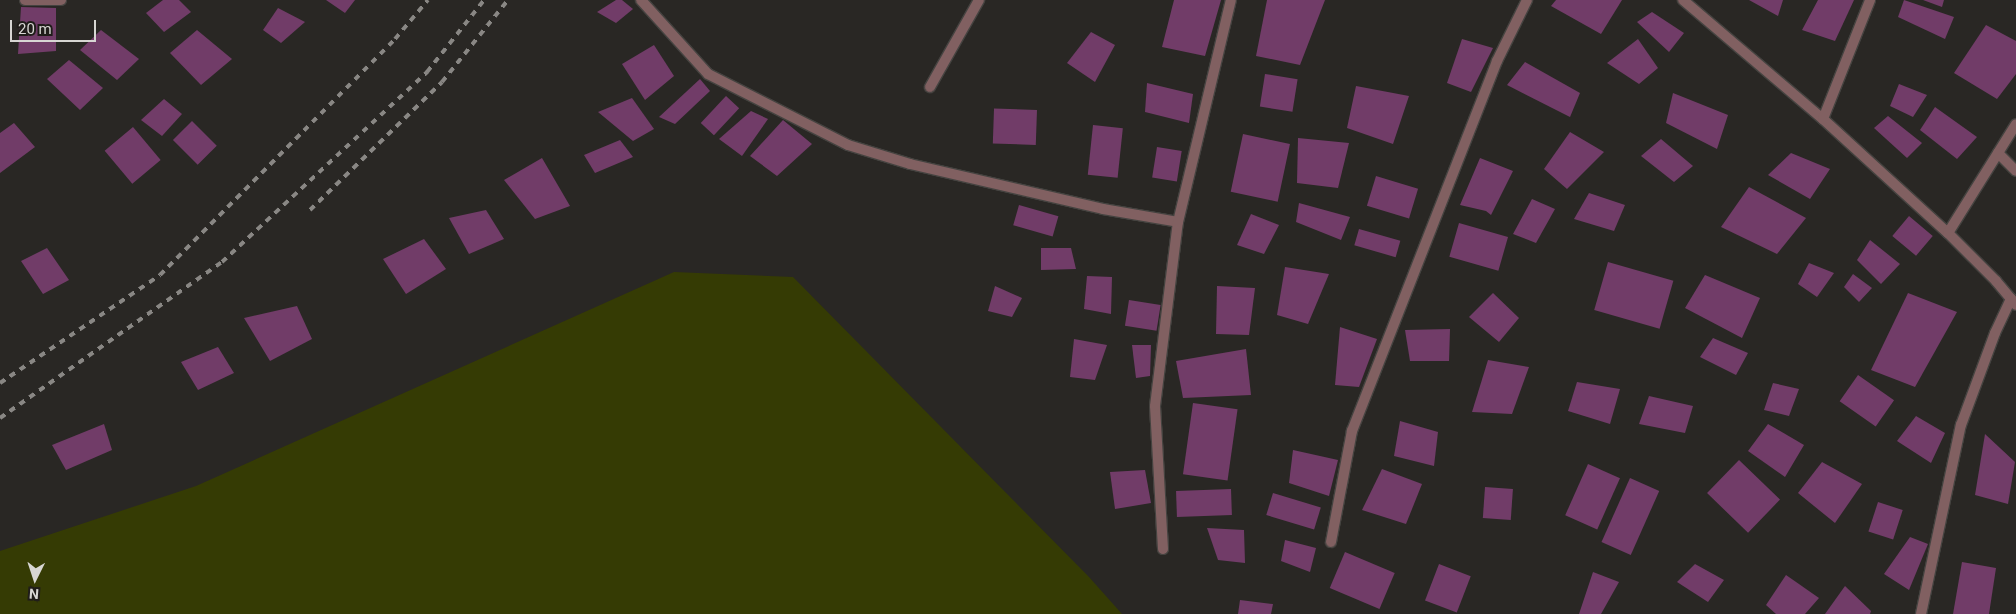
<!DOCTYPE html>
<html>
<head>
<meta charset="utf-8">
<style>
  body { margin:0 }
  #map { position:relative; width:2016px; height:614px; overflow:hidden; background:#292724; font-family:Roboto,sans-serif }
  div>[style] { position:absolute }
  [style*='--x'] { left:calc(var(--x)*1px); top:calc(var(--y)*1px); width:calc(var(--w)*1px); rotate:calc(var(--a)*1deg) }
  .green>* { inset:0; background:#353b04 }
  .building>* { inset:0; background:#713c68; transform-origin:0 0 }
  .roads { filter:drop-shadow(1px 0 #454340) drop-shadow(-1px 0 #454340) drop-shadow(0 1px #454340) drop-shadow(0 -1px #454340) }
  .lane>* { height:10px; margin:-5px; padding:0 5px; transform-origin:5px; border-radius:5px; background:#816061 }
  .street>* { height:10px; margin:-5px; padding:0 5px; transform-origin:5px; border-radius:5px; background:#816061 }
  .rail>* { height:4px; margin-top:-2px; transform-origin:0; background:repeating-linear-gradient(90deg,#898784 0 6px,transparent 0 12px) }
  span { translate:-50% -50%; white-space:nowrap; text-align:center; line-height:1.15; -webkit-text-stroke:4px #201d1a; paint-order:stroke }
  .north { position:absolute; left:10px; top:554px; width:50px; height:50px; -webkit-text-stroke:4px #201d1a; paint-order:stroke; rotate:184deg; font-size:14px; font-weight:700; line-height:20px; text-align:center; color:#d7d6d3 }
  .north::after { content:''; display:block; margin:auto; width:18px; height:22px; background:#d7d6d3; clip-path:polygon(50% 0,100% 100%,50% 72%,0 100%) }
  .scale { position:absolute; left:10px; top:20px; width:86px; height:22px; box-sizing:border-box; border:2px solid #d7d6d3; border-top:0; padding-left:6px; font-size:15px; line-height:18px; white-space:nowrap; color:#d7d6d3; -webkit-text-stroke:4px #201d1a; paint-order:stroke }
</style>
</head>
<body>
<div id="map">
  <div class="green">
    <i style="clip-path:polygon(674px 272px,793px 277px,1089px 577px,1122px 614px,0 614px,0 551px,196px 486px)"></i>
  </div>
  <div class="building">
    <i style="clip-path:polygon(163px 0,179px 0,191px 12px,164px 32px,146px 13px)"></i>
    <i style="clip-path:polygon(326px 0,355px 0,345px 13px)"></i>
    <i style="clip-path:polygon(616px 0,622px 0,633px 9px,616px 23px,597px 12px)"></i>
    <i style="clip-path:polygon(1174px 0,1221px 0,1205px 56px,1162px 47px)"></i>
    <i style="clip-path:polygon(1267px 0,1325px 0,1300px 65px,1256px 56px)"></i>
    <i style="clip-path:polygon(1556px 0,1622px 0,1601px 34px,1551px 6px)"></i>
    <i style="clip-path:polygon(1749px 0,1783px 0,1778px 16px)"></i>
    <i style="clip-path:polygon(1818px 0,1854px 0,1835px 41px,1802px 30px)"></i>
    <i style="clip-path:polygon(1904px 0,1954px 17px,1945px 39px,1898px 17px)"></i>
    <i style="clip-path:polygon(1923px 0,1944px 0,1942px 7px)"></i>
    <i style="clip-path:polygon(21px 7px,56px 8px,56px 51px,18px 54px)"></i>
    <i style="clip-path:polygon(278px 8px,305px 22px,281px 43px,263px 30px)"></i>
    <i style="clip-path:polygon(1652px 12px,1684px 33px,1669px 52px,1637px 22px)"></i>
    <i style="clip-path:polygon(1986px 25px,2016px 41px,2016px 74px,1997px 99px,1954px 73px)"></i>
    <i style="clip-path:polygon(101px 30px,139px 59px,117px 80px,80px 50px)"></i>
    <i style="clip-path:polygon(197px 30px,232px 59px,201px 85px,170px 53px)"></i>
    <i style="clip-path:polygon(1091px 32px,1115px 45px,1095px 82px,1067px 63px)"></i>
    <i style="clip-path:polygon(1462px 39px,1493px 48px,1471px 92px,1447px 83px)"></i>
    <i style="clip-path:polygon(1638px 39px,1658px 68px,1639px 84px,1607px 63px)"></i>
    <i style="clip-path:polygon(654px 45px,674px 76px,645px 100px,622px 64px)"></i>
    <i style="clip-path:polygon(69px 60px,103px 88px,80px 110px,47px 79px)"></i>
    <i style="clip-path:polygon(1525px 62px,1580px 93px,1570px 117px,1507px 85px)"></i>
    <i style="left:1265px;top:74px;width:33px;height:33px;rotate:9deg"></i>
    <i style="clip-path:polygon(700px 79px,710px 91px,675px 124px,659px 117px)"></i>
    <i style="clip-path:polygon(1147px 83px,1193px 94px,1189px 123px,1145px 112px)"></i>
    <i style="clip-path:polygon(1899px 84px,1927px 95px,1913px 117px,1890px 106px)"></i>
    <i style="clip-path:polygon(1356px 86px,1409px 96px,1393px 144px,1347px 128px)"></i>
    <i style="clip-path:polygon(1673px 93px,1728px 115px,1717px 149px,1666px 123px)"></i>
    <i style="left:726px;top:96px;width:18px;height:37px;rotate:43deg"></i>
    <i style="clip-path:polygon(632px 98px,654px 129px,633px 141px,598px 112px)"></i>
    <i style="clip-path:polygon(164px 99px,182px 114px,162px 136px,141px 120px)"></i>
    <i style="clip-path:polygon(1935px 107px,1977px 137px,1957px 159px,1920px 130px)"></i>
    <i style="left:1037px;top:110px;width:35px;height:43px;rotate:92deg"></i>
    <i style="clip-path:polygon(751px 111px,768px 119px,742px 156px,719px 139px)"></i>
    <i style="clip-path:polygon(1888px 116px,1922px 143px,1907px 158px,1874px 128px)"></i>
    <i style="clip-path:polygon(783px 120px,812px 144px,777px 176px,750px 156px)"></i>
    <i style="left:192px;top:121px;width:35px;height:27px;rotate:45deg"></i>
    <i style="clip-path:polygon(14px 123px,35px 147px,0 173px,0 133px)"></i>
    <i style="left:1093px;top:125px;width:30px;height:50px;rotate:6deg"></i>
    <i style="left:133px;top:127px;width:43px;height:37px;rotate:50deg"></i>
    <i style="clip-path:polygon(1570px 132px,1604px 152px,1567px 189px,1544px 169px)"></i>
    <i style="left:1243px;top:134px;width:48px;height:59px;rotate:12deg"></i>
    <i style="clip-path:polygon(1298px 138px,1349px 143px,1338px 188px,1297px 183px)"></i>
    <i style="clip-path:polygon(1661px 139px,1693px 166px,1674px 182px,1641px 156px)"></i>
    <i style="clip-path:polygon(620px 140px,633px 157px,595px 173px,584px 155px)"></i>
    <i style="left:1157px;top:147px;width:25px;height:31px;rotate:9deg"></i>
    <i style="clip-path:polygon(1791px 153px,1830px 169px,1810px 199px,1768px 175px)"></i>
    <i style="clip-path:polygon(542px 158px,570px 206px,535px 219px,504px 180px)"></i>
    <i style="clip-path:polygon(1480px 158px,1513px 171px,1491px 215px,1486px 211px,1460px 205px)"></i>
    <i style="left:1376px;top:176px;width:44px;height:31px;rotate:17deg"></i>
    <i style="clip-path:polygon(1749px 187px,1806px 218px,1777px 254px,1721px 227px)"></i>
    <i style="clip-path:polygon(1589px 193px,1625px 205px,1614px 231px,1574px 219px)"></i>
    <i style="clip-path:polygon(1532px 199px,1555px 209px,1536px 243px,1513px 234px)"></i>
    <i style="clip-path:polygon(1299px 203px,1350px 217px,1341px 240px,1296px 222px)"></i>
    <i style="left:1019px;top:205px;width:41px;height:21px;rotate:16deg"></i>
    <i style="clip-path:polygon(486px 210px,504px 239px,469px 254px,449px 218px)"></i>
    <i style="clip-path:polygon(1251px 214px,1279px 225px,1264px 254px,1237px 245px)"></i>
    <i style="left:1909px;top:216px;width:31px;height:26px;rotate:40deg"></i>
    <i style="left:1459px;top:223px;width:51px;height:35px;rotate:16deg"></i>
    <i style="left:1359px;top:229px;width:43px;height:17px;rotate:16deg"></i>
    <i style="clip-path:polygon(424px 239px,446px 269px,406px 294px,383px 259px)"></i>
    <i style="clip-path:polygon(1870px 240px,1900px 264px,1881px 284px,1857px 260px)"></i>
    <i style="clip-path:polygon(47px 248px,69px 280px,43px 294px,21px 261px)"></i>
    <i style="clip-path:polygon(1041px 248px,1071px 248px,1076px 269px,1041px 270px)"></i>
    <i style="left:1608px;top:262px;width:68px;height:50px;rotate:16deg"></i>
    <i style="clip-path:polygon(1809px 263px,1834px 273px,1817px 297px,1798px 284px)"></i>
    <i style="clip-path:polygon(1285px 267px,1329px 274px,1308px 324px,1277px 315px)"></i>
    <i style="clip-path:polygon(1853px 274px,1872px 288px,1859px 302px,1844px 287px)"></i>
    <i style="clip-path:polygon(1705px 275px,1760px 298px,1742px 338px,1685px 308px)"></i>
    <i style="clip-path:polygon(1087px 276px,1112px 277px,1111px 314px,1084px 309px)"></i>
    <i style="clip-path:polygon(995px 286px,1022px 298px,1012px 317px,988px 311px)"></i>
    <i style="clip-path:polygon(1217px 286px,1255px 288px,1249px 335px,1216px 334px)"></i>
    <i style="clip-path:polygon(1493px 293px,1519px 318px,1499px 342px,1469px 317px)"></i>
    <i style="clip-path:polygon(1908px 293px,1957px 312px,1915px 387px,1871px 370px)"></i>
    <i style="left:1129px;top:300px;width:32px;height:26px;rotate:9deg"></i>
    <i style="clip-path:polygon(297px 306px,312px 339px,270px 361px,244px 318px)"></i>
    <i style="clip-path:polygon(1340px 327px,1377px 339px,1359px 387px,1335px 385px)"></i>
    <i style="clip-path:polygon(1450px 329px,1449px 361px,1410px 361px,1405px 330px)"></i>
    <i style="clip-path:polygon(1713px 338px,1748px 353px,1736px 375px,1700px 357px)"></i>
    <i style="clip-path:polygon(1074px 339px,1107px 345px,1095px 380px,1070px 377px)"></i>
    <i style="clip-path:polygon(1132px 345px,1151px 345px,1150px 376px,1136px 378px)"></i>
    <i style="clip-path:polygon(218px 347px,234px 373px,198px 390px,181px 362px)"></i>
    <i style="clip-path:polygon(1246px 349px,1251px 395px,1183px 398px,1176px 361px)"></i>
    <i style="clip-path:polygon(1488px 360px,1529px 367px,1512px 414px,1472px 412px)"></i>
    <i style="left:1858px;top:375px;width:44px;height:32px;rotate:35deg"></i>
    <i style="clip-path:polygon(1577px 382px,1620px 389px,1610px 424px,1568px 411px)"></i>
    <i style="clip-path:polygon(1773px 383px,1799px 389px,1789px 416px,1764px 410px)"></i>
    <i style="clip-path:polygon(1649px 396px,1693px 406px,1685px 433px,1639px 424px)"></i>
    <i style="left:1193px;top:403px;width:45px;height:72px;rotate:8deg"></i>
    <i style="clip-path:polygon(1916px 416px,1945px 433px,1931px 463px,1897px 441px)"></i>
    <i style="clip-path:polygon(1400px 421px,1438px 432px,1434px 466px,1394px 456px)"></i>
    <i style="clip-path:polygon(104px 424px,112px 450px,66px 470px,52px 445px)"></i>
    <i style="clip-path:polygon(1768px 424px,1804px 445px,1785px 477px,1748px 451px)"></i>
    <i style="clip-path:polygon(1985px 434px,2015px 462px,2008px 504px,1975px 495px)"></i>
    <i style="clip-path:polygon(1293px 450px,1338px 460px,1329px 496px,1289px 483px)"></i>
    <i style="left:1739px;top:460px;width:57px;height:46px;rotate:44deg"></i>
    <i style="clip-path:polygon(1822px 462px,1862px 484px,1835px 523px,1798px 493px)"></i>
    <i style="left:1588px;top:464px;width:35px;height:56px;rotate:24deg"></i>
    <i style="clip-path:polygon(1382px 469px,1422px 484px,1406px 524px,1362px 510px)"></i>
    <i style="clip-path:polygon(1145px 470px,1151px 503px,1115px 509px,1110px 472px)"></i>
    <i style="left:1630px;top:478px;width:32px;height:70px;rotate:24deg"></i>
    <i style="left:1485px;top:487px;width:28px;height:31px;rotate:4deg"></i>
    <i style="left:1231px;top:489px;width:26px;height:55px;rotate:88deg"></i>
    <i style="left:1273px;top:493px;width:50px;height:23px;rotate:17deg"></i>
    <i style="left:1878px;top:502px;width:26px;height:31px;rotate:18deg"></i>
    <i style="clip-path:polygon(1207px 528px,1244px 530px,1245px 563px,1218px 560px)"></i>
    <i style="clip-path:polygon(1910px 537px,1928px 544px,1909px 590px,1884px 574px)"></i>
    <i style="clip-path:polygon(1285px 540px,1316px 548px,1310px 572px,1281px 561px)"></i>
    <i style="left:1345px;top:552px;width:54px;height:39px;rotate:23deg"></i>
    <i style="clip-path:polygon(1962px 562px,1996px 568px,1989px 614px,1953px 614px)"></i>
    <i style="left:1439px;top:564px;width:34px;height:39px;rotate:21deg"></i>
    <i style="clip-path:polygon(1695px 564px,1724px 580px,1708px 602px,1677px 582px)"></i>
    <i style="clip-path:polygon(1593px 572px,1619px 582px,1601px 614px,1579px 614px)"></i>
    <i style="clip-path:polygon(1786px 575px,1819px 598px,1805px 614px,1776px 614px,1766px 605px)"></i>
    <i style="clip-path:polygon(1845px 586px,1871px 611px,1870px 614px,1825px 614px)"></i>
    <i style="clip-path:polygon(1240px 600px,1273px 604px,1271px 614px,1238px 614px)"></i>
  </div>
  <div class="roads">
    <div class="lane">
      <i style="--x:930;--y:87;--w:100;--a:-60.6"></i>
    </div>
    <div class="street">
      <i style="--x:25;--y:0;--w:36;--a:0"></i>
      <i style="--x:641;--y:0;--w:100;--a:47.8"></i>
      <i style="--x:708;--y:74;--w:157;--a:26.9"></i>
      <i style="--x:848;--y:145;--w:65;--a:17"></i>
      <i style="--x:910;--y:164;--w:198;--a:13.1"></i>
      <i style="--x:1103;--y:209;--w:76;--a:9.8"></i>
      <i style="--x:1683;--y:0;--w:184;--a:40.4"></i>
      <i style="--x:1823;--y:119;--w:169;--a:42.4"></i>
      <i style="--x:1948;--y:233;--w:68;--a:45"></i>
      <i style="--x:1996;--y:281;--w:31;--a:50"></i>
      <i style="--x:1823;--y:119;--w:128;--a:-68.4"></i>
      <i style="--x:1998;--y:153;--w:25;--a:45"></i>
      <i style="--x:1948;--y:233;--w:128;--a:-58"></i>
      <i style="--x:1331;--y:542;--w:113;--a:-79.3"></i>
      <i style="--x:1352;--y:431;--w:397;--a:-68.6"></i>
      <i style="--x:1497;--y:61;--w:68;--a:-63.8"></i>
      <i style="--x:1163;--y:549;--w:143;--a:-93.2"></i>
      <i style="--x:1155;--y:406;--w:185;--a:-82.9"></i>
      <i style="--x:1178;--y:222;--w:228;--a:-76.6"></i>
      <i style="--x:1921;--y:614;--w:193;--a:-78.1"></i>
      <i style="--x:1961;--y:425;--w:98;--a:-69.7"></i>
      <i style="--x:1995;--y:333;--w:38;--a:-65"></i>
    </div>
  </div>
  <div class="rail">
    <i style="--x:310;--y:210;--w:184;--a:-44.1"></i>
    <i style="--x:442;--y:82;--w:105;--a:-51.2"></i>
    <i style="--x:0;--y:383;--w:193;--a:-34"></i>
    <i style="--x:160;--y:275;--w:333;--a:-45.1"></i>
    <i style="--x:395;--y:39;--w:51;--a:-49.8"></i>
    <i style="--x:0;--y:418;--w:271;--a:-35.1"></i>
    <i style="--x:222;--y:262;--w:280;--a:-42.8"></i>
    <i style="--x:427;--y:72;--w:92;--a:-51.6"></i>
  </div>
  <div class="north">N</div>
  <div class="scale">20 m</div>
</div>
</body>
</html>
